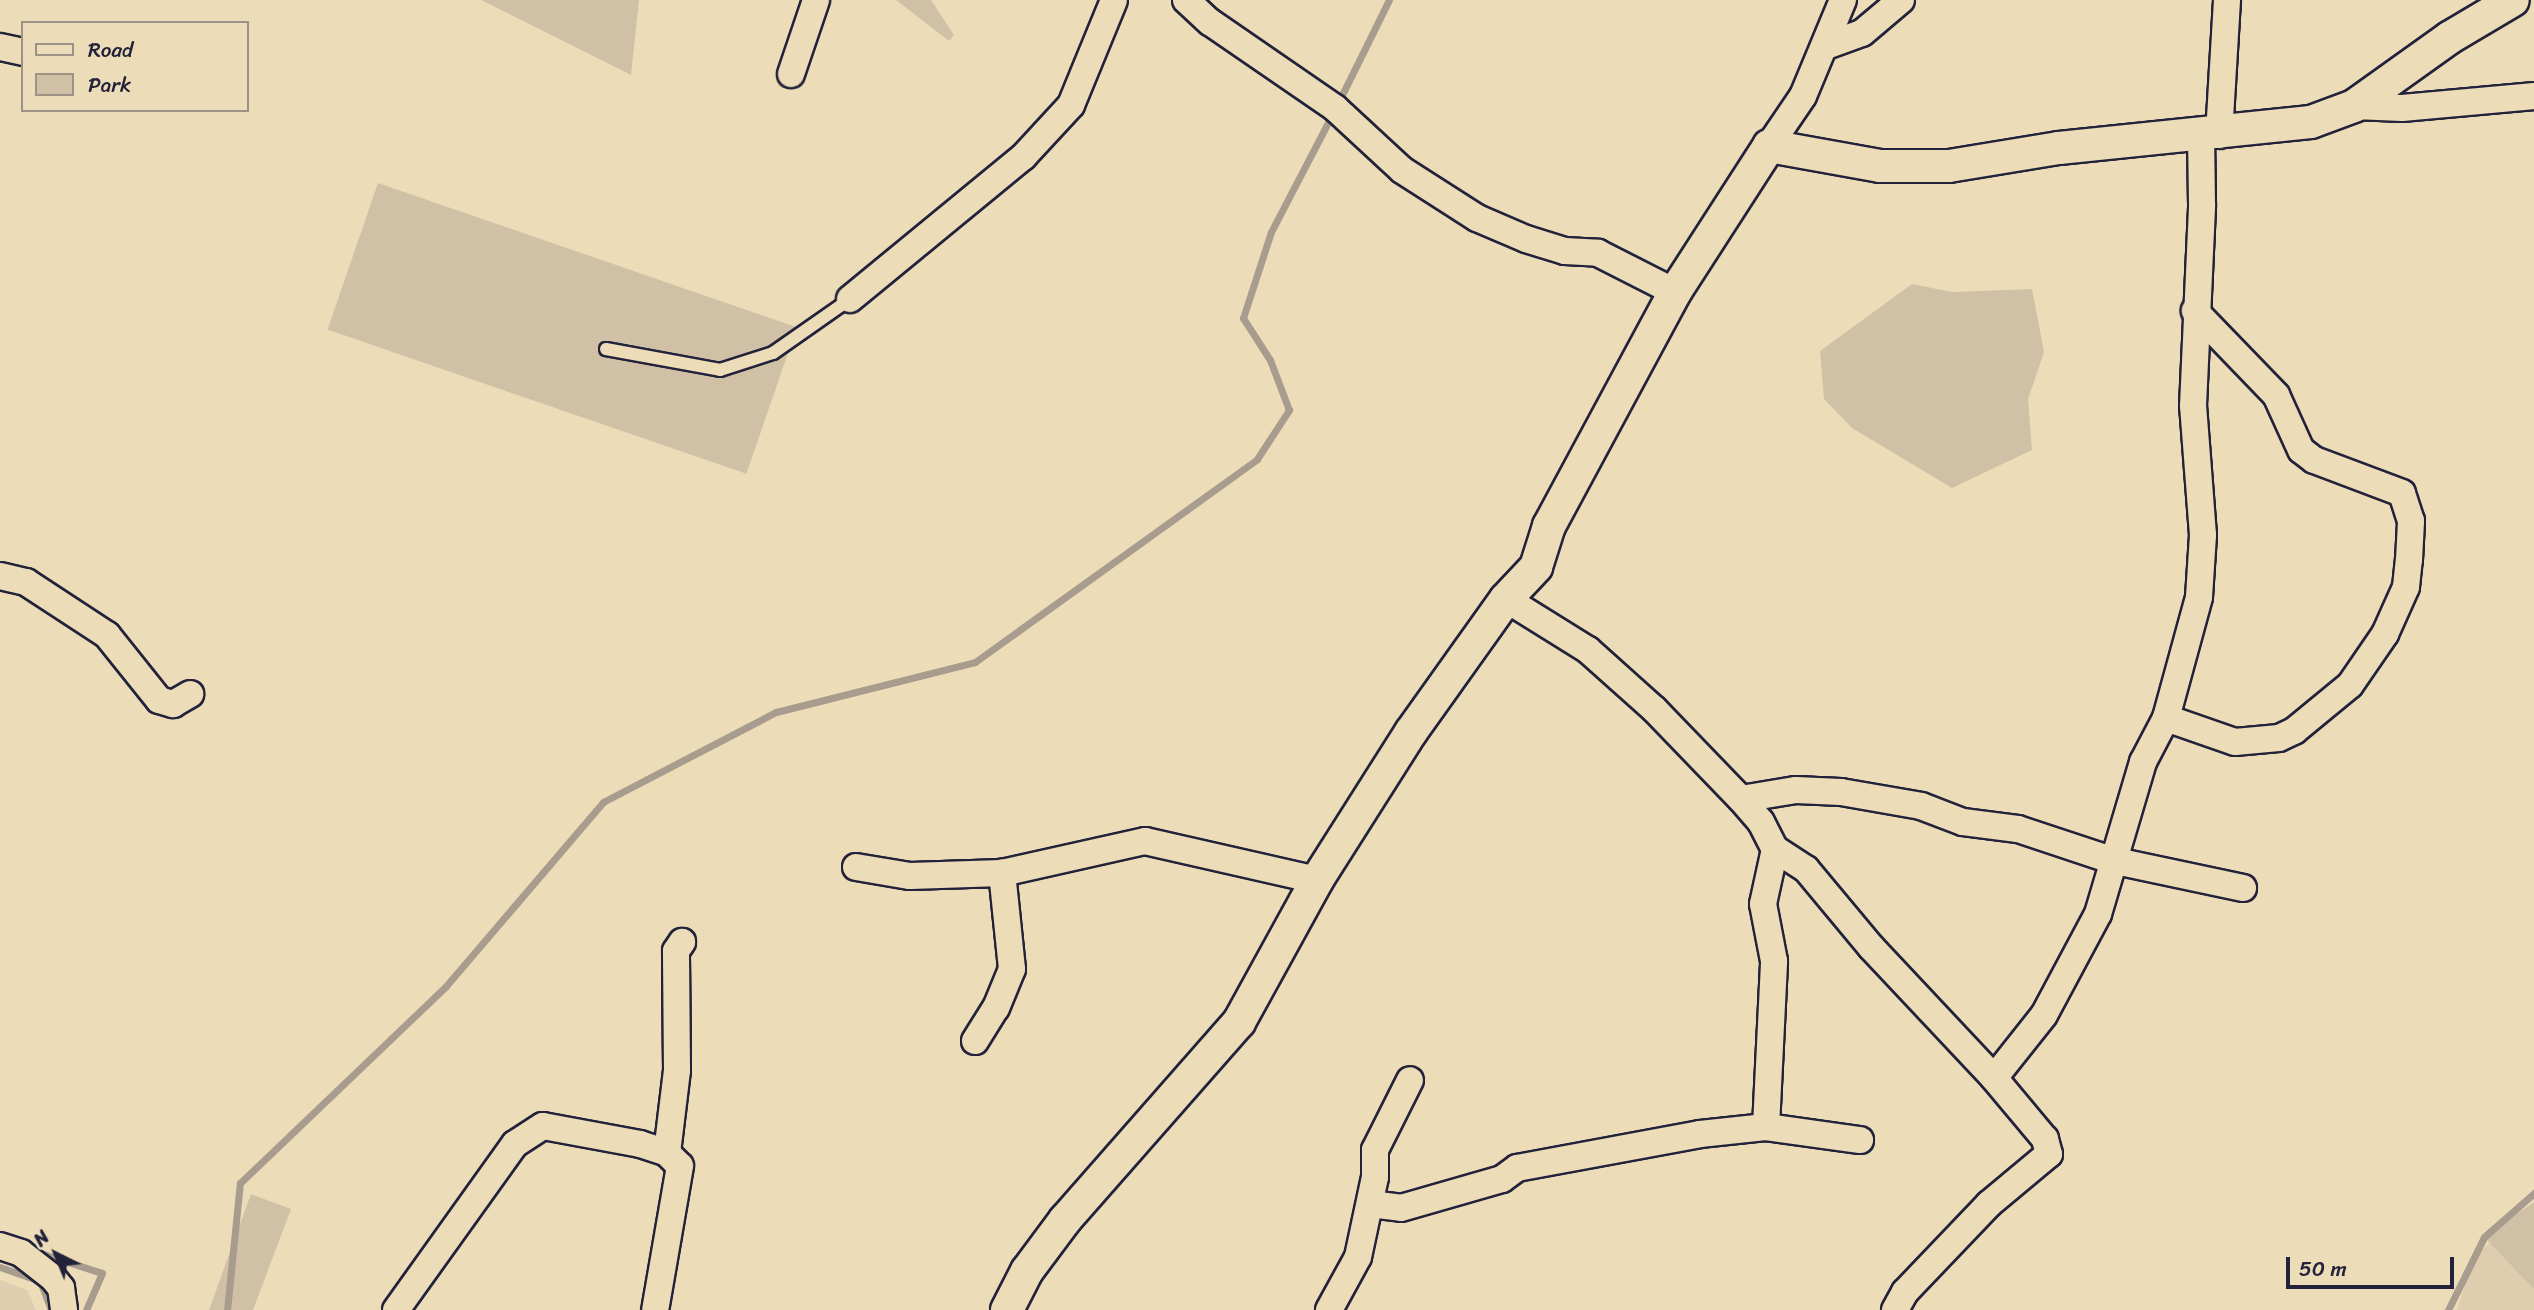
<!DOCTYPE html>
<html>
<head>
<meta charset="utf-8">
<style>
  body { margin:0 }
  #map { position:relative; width:2534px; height:1310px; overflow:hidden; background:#eddcb8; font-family:Sriracha,sans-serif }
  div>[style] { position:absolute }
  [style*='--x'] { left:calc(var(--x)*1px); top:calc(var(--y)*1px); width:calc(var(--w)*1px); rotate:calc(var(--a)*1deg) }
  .built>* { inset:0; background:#deceaf }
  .green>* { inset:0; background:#d0c1a6; transform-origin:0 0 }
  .stream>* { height:7px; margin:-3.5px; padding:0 3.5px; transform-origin:3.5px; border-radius:3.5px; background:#a79c8d }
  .roads { filter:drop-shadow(2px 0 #22223b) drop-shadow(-2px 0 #22223b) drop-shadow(0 2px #22223b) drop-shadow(0 -2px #22223b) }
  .service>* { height:12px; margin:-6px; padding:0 6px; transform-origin:6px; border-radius:6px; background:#eddcb8 }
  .minor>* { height:26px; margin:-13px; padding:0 13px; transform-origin:13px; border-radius:13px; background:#eddcb8 }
  .tertiary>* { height:32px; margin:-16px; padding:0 16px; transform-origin:16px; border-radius:16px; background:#eddcb8 }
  span { translate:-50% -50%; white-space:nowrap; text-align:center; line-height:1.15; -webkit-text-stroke:7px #eddcb8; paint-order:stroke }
  .legend { position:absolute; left:21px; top:21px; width:228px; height:91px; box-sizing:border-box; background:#eddcb8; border:2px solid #9c9286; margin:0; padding:9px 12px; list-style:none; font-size:21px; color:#22223b }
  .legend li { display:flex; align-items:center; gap:14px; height:35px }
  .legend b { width:35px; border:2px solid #9c9286 }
  .north { position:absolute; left:21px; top:1219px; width:70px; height:70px; -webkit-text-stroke:5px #eddcb8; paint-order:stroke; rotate:317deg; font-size:19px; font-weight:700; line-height:28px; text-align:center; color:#22223b }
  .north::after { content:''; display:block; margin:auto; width:24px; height:32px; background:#22223b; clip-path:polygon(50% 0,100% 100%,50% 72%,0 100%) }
  .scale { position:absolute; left:2286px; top:1257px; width:168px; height:32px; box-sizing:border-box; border:4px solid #22223b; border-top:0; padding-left:9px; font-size:21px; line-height:24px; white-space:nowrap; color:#22223b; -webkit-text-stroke:5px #eddcb8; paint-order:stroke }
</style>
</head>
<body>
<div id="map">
  <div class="built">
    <i style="clip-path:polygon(2534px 1204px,2534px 1310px,2457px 1310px,2474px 1257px)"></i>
    <i style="clip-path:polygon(0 1280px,27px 1290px,36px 1310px,0 1310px)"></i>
  </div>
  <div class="green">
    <i style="clip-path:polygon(481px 0,639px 0,631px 75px)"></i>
    <i style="clip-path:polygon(896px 0,931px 0,954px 35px,949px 41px)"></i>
    <i style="left:378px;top:183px;width:443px;height:155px;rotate:19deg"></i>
    <i style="clip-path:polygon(1912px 284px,1952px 292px,2032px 289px,2044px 352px,2028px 399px,2032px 450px,1952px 488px,1852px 428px,1824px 399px,1820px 351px)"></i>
    <i style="clip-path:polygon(251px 1194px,291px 1209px,253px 1310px,209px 1310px)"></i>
    <i style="clip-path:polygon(2534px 1202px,2534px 1289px,2484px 1237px)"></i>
  </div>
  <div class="stream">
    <i style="--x:1338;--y:103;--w:115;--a:-63.7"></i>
    <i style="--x:37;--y:1252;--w:68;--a:17.9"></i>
    <i style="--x:102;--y:1273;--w:40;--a:113.4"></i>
    <i style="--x:0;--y:1267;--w:42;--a:19.3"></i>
    <i style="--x:40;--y:1281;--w:31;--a:69"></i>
    <i style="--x:227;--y:1310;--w:128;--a:-84.2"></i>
    <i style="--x:240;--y:1183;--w:285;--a:-43.7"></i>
    <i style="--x:446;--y:986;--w:242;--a:-49.5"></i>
    <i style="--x:603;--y:802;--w:195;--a:-27.5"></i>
    <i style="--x:776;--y:712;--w:205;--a:-14.1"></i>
    <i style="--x:975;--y:662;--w:347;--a:-35.7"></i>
    <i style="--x:1257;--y:459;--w:59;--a:-56.9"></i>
    <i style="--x:1289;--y:410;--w:53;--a:-110.8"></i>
    <i style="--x:1270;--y:360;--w:50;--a:-122.7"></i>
    <i style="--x:1243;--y:318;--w:90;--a:-72"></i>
    <i style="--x:1271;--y:232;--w:134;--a:-62.5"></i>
    <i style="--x:2448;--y:1310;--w:81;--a:-63.7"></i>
    <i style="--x:2484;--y:1237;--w:67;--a:-41.3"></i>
  </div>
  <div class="roads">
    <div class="service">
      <i style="--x:606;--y:349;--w:116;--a:10.4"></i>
      <i style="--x:720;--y:370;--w:56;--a:-17.8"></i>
      <i style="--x:773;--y:353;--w:94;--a:-35"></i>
    </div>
    <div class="minor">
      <i style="--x:1186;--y:0;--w:33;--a:43"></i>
      <i style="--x:1210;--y:22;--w:152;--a:34.5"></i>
      <i style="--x:1335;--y:108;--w:91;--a:42.8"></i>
      <i style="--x:1402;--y:170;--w:89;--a:32.6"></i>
      <i style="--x:1477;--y:218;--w:53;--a:23.2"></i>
      <i style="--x:1526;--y:239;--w:41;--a:17.1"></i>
      <i style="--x:1565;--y:251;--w:33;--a:3"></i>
      <i style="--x:1598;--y:253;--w:86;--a:26.9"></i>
      <i style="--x:1826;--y:46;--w:38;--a:-20"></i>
      <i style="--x:1862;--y:33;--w:51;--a:-40.2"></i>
      <i style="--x:0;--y:47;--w:24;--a:12"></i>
      <i style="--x:791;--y:74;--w:78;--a:-71.3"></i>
      <i style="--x:2354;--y:106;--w:48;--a:2.4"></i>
      <i style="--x:2402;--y:108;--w:133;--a:-5.2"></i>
      <i style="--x:2219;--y:135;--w:135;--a:-86.6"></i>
      <i style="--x:1769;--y:146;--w:60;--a:-55.8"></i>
      <i style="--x:1803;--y:96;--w:104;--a:-67.4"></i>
      <i style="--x:850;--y:299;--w:224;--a:-39.4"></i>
      <i style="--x:1023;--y:157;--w:71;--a:-47.3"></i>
      <i style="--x:1071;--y:105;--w:113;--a:-67.7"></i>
      <i style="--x:0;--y:576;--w:27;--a:13"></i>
      <i style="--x:26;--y:582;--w:97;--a:33.2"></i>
      <i style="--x:107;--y:635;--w:83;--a:51.3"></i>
      <i style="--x:159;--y:700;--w:15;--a:16"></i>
      <i style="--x:173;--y:704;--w:20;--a:-30"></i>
      <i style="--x:1506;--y:599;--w:97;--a:31.9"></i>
      <i style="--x:1588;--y:650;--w:89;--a:41.8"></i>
      <i style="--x:1654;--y:709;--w:125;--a:46"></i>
      <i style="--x:1741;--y:799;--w:30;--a:49"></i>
      <i style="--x:1761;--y:822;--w:30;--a:63"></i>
      <i style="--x:1775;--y:849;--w:37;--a:33"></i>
      <i style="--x:1806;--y:869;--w:102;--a:50.2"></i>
      <i style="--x:1871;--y:947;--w:180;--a:46.8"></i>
      <i style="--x:1994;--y:1078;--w:80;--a:-51.6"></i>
      <i style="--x:2044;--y:1015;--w:115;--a:-61.9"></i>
      <i style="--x:2098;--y:914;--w:159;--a:-73.5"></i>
      <i style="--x:2143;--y:762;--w:50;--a:-62.4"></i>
      <i style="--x:2166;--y:718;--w:125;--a:-74.7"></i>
      <i style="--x:2199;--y:597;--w:62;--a:-86.3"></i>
      <i style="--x:2203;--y:535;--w:129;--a:-94.4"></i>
      <i style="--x:2193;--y:406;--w:202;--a:-87.4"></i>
      <i style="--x:2202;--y:204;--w:69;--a:-90.8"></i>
      <i style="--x:2166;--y:718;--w:73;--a:19.2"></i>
      <i style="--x:2235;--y:742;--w:44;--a:-5.2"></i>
      <i style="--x:2279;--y:738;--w:17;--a:-25"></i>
      <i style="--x:2294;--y:731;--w:72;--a:-39.4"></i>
      <i style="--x:2350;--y:685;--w:62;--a:-55.5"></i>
      <i style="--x:2385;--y:634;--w:51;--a:-65.9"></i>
      <i style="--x:2406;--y:587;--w:27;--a:-84"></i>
      <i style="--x:2409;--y:560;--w:39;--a:-87"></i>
      <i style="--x:2411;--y:521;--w:29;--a:-108"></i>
      <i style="--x:2402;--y:493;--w:94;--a:-159.4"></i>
      <i style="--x:2314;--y:460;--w:16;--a:-142"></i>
      <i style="--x:2301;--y:450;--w:60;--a:-114.4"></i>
      <i style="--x:2276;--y:395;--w:117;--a:-134"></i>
      <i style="--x:1741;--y:799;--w:56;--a:-9.3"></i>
      <i style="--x:1796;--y:790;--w:45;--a:2.5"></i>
      <i style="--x:1841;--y:792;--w:81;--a:9.9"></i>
      <i style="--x:1921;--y:806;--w:45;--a:20.9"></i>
      <i style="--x:1963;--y:822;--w:55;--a:7.3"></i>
      <i style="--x:2018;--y:829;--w:98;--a:18.4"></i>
      <i style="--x:2111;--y:860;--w:135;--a:12"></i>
      <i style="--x:856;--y:867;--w:55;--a:9.5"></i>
      <i style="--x:910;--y:876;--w:92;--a:-1.9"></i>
      <i style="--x:1002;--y:873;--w:147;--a:-12.6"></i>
      <i style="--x:1145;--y:841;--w:176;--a:12.8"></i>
      <i style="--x:975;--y:1041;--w:39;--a:-58"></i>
      <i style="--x:996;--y:1008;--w:42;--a:-67.7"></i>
      <i style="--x:1012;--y:969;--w:97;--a:-95.9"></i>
      <i style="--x:1766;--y:1127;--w:166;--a:-87.2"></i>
      <i style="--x:1774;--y:961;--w:58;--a:-100.9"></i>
      <i style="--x:1763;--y:904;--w:56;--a:-77.7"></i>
      <i style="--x:667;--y:1153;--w:84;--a:-83.1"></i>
      <i style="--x:677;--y:1070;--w:119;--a:-90.5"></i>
      <i style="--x:676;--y:951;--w:11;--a:-56"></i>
      <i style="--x:1370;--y:1204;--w:31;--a:7"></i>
      <i style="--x:1401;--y:1208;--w:105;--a:-16"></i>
      <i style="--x:1502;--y:1179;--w:19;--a:-36"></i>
      <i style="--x:1517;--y:1168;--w:186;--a:-10.5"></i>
      <i style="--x:1700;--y:1134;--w:66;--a:-6.1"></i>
      <i style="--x:1766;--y:1127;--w:95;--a:7.9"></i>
      <i style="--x:0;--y:1246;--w:22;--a:18"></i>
      <i style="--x:21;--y:1253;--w:41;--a:38"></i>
      <i style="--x:53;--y:1278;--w:13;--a:51"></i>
      <i style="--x:61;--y:1288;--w:22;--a:82"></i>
      <i style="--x:396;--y:1310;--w:204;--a:-54.4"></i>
      <i style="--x:515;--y:1144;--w:33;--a:-33"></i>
      <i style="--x:543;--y:1126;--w:99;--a:10.5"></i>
      <i style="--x:640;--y:1144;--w:28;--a:18"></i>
      <i style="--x:667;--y:1153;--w:18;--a:45"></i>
      <i style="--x:680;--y:1166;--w:146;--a:99.8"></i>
      <i style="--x:1329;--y:1310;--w:60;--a:-61.3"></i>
      <i style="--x:1358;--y:1257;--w:82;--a:-78"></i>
      <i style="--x:1375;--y:1177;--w:27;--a:-90"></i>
      <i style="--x:1375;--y:1150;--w:78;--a:-63.4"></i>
      <i style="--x:1895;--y:1310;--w:21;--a:-61"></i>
      <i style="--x:1905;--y:1292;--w:122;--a:-46.3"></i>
      <i style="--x:1989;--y:1204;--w:78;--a:-39.8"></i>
      <i style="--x:2049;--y:1154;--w:16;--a:-105"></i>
      <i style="--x:2045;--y:1139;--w:80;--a:-129.9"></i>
    </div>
    <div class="tertiary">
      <i style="--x:1007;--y:1310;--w:44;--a:-62.9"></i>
      <i style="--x:1027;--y:1271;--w:64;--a:-53.3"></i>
      <i style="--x:1065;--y:1220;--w:264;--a:-48.7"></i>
      <i style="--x:1239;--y:1022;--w:162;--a:-61.2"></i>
      <i style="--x:1317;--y:880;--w:175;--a:-57.6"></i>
      <i style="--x:1411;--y:732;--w:163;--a:-54.5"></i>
      <i style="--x:1506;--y:599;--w:44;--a:-46.8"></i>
      <i style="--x:1536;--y:567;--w:43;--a:-72.4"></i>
      <i style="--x:1549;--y:526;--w:266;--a:-61.7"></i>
      <i style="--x:1675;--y:292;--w:174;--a:-57.2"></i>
      <i style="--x:1769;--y:146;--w:113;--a:10.2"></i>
      <i style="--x:1880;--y:166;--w:69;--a:0"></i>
      <i style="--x:1949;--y:166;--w:111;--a:-9.3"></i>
      <i style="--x:2059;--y:148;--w:253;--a:-5.9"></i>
      <i style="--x:2311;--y:122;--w:46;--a:-20.4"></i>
      <i style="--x:2354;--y:106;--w:117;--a:-35.6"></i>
      <i style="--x:2449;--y:38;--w:74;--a:-30.7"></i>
    </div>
  </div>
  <ul class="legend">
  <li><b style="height:9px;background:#eddcb8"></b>Road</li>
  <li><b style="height:19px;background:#d0c1a6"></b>Park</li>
  </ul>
  <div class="north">N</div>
  <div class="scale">50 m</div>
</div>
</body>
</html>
